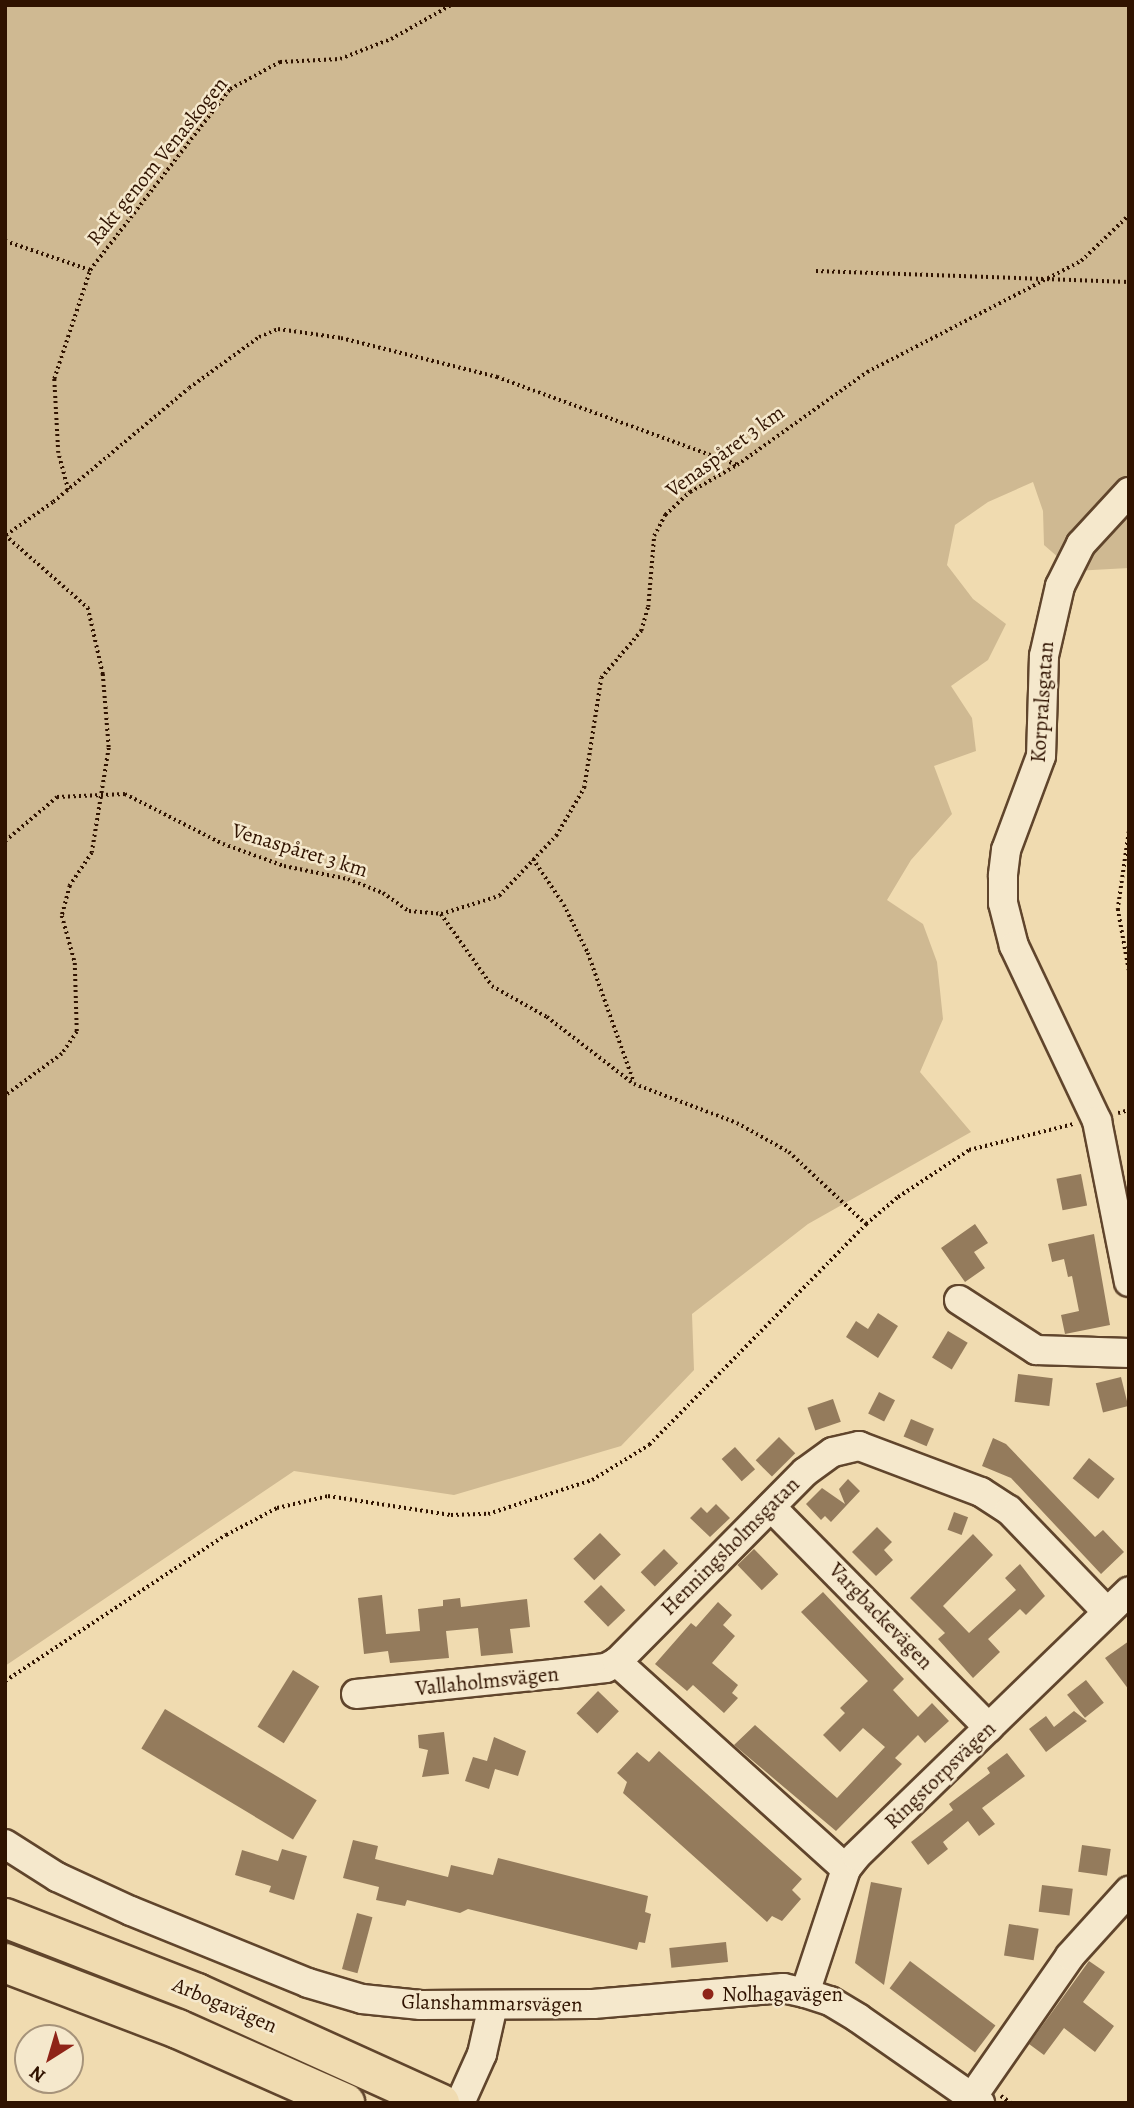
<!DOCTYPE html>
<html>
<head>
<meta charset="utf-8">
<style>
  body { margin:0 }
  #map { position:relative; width:1134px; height:2108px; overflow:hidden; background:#f0dbb0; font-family:Alegreya,serif }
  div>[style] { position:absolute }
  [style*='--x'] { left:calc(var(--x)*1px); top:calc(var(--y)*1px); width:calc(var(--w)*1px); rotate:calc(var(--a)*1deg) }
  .green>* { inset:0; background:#cfb992 }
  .building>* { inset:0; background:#947b5c; transform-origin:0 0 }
  .path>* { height:3.5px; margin-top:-1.75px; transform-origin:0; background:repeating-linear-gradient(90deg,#301300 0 2px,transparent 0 5.5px) }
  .roads { filter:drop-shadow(2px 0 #60452c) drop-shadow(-2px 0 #60452c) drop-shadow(0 2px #60452c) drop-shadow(0 -2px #60452c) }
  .minor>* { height:28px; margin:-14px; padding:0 14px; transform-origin:14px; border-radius:14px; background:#f5e8cc }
  .highway>* { height:38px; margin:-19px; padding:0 19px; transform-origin:19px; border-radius:19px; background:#f0dbb0 }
  .dots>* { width:19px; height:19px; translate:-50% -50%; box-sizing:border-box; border:4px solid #f5e8cc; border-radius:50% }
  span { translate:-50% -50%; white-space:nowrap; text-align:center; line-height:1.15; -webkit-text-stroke:5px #f5e8cc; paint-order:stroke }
  .street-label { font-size:21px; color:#301300 }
  .poi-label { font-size:21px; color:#301300 }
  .left { translate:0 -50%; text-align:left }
  .frame { position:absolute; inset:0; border:7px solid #301300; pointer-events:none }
  .north { position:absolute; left:14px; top:2024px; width:70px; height:70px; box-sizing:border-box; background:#f5e8cc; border:2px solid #a6937a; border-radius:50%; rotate:217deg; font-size:19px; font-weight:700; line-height:28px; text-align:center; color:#301300 }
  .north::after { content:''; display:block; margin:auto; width:24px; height:32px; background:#8f2418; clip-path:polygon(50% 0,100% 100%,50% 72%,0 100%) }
</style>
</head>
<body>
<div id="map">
  <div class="green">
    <i style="clip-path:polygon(5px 5px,1129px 5px,1129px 568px,1074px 571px,1044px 545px,1043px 511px,1033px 482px,988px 502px,955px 525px,947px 565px,973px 599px,1006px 624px,988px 660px,951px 686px,972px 718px,976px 751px,934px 766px,952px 814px,911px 860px,887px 900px,923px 924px,937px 962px,943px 1019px,920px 1072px,971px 1132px,808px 1224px,692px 1314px,694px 1370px,621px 1446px,454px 1495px,294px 1471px,5px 1666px)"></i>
  </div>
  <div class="building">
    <i style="left:1081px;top:1174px;width:32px;height:25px;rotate:79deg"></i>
    <i style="clip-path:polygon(975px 1224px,988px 1243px,974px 1252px,985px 1268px,965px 1282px,941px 1248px)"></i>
    <i style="clip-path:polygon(1094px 1234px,1110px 1325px,1065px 1334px,1061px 1315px,1079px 1311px,1072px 1276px,1068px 1277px,1064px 1259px,1052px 1262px,1048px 1244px)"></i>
    <i style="clip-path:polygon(878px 1313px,898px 1326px,878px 1358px,846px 1337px,856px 1321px,868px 1329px)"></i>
    <i style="left:948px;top:1331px;width:23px;height:31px;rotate:31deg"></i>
    <i style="left:1018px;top:1374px;width:35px;height:28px;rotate:7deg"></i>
    <i style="left:1121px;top:1377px;width:30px;height:26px;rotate:76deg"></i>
    <i style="left:879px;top:1392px;width:18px;height:24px;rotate:27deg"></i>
    <i style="left:833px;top:1399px;width:24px;height:27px;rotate:71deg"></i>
    <i style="left:911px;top:1419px;width:25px;height:19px;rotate:23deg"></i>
    <i style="left:779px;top:1437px;width:23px;height:33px;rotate:45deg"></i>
    <i style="clip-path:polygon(993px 1438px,1006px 1444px,1095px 1537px,1103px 1530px,1124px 1552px,1101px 1574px,1011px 1478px,982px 1466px)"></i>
    <i style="left:735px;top:1447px;width:30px;height:18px;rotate:48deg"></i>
    <i style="left:1089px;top:1458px;width:33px;height:26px;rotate:39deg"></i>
    <i style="clip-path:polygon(848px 1479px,860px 1491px,831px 1522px,825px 1516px,821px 1520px,806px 1504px,822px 1488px,845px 1504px,839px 1489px)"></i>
    <i style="clip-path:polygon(716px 1504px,730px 1518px,710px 1537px,690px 1518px,701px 1507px,707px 1513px)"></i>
    <i style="left:954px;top:1512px;width:15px;height:19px;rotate:20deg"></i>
    <i style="clip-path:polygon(877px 1527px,892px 1542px,884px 1550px,893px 1560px,876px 1576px,852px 1552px)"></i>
    <i style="left:600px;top:1533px;width:30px;height:37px;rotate:46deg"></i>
    <i style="clip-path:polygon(973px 1534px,993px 1555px,943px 1606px,969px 1633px,1016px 1590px,1005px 1578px,1020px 1564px,1045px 1596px,1026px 1615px,1020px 1609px,988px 1639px,1000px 1652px,973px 1678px,938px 1639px,945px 1633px,910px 1598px)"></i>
    <i style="left:664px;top:1549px;width:20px;height:33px;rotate:45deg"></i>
    <i style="left:754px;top:1549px;width:35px;height:23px;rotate:46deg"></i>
    <i style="left:601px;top:1585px;width:35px;height:24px;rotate:46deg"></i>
    <i style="clip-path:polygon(823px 1592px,904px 1679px,893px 1690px,918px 1717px,932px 1703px,949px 1721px,925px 1743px,918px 1735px,895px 1758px,902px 1764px,836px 1831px,734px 1745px,755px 1725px,837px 1798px,885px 1747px,863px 1728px,840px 1752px,823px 1735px,845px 1713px,840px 1708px,868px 1681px,801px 1612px)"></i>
    <i style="clip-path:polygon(382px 1595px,386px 1634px,420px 1631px,418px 1609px,443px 1606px,443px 1600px,460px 1598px,461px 1607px,527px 1599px,530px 1627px,510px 1629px,513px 1653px,481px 1656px,478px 1628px,446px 1631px,449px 1658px,390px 1663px,388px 1651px,364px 1654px,358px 1598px)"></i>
    <i style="clip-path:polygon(718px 1602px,732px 1615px,723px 1625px,735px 1636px,712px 1663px,738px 1685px,732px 1693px,738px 1698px,724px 1713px,693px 1685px,687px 1691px,655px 1664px,691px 1623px,696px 1627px)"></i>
    <i style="clip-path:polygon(1129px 1641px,1129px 1690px,1105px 1658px)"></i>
    <i style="left:293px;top:1670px;width:31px;height:67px;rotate:32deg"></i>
    <i style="left:1086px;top:1680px;width:29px;height:24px;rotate:52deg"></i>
    <i style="left:598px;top:1691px;width:29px;height:31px;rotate:44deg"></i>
    <i style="left:165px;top:1709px;width:177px;height:46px;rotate:31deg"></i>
    <i style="clip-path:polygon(1074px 1711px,1087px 1721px,1046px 1752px,1029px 1729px,1046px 1716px,1054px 1727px)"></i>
    <i style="clip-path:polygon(444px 1732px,449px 1774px,422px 1777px,428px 1750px,419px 1748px,418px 1735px)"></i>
    <i style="clip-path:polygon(494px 1737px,526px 1751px,518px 1776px,495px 1769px,489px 1789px,465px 1781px,473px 1757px,487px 1761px)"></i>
    <i style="clip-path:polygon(659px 1751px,802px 1879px,792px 1890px,801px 1899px,782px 1921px,772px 1916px,767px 1922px,623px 1793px,627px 1782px,617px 1773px,637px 1752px,649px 1762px)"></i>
    <i style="clip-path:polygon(1007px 1753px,1025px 1776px,982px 1808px,995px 1824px,979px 1836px,968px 1821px,943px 1842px,948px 1849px,928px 1865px,911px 1842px,953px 1810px,949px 1804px,990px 1773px,987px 1768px)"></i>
    <i style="clip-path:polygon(353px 1840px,378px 1846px,375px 1859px,448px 1877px,451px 1865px,493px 1875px,498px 1858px,648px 1896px,645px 1912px,651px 1914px,645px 1943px,639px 1942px,637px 1950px,468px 1909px,460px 1913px,407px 1900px,405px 1906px,376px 1900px,379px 1887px,343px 1878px)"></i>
    <i style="left:1082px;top:1845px;width:29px;height:27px;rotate:8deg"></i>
    <i style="clip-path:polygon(282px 1849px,307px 1856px,294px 1900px,269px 1892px,271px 1886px,235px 1875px,242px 1850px,278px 1861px)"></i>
    <i style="clip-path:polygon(871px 1882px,902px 1888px,884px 1985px,855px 1963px)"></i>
    <i style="left:1042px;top:1885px;width:31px;height:27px;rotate:7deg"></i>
    <i style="left:357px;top:1913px;width:16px;height:58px;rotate:15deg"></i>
    <i style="left:1009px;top:1924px;width:30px;height:32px;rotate:9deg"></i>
    <i style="left:726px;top:1942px;width:20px;height:57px;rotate:84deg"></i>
    <i style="left:910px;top:1961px;width:107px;height:34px;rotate:37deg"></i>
    <i style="clip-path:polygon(1089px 1961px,1105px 1972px,1083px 2002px,1114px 2026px,1095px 2052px,1064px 2028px,1044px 2055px,1029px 2044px)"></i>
  </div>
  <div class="path">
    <i style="--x:5;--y:241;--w:90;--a:18.8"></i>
    <i style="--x:90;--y:270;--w:229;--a:-52.3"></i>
    <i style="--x:230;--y:89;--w:57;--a:-28.4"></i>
    <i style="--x:280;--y:62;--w:60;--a:-2.9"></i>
    <i style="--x:340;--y:59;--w:55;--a:-21.4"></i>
    <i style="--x:391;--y:39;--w:69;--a:-29.5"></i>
    <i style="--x:816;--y:271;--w:313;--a:2"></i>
    <i style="--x:68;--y:490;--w:38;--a:-105"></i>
    <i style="--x:58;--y:453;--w:74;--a:-93.1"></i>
    <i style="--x:54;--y:379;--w:115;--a:-71.7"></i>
    <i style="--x:5;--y:535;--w:111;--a:41.3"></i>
    <i style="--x:88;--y:608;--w:68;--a:77.2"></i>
    <i style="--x:103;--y:674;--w:74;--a:85.4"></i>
    <i style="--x:109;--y:748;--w:106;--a:99.2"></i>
    <i style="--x:92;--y:853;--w:40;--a:124"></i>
    <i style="--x:70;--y:886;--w:31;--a:105"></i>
    <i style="--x:62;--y:916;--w:49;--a:74.5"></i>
    <i style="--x:75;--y:963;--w:69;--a:88.3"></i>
    <i style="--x:77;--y:1032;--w:27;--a:124"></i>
    <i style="--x:62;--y:1054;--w:71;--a:143.6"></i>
    <i style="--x:6;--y:535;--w:57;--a:-35.1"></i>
    <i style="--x:53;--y:502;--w:177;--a:-40"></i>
    <i style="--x:189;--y:388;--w:87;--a:-36.1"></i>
    <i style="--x:259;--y:337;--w:21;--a:-23"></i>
    <i style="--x:278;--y:329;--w:64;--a:8.1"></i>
    <i style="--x:341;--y:338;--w:161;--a:14"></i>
    <i style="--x:497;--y:377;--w:256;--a:20.1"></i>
    <i style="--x:1129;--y:832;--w:78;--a:98.1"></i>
    <i style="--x:1118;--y:909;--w:62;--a:79.8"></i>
    <i style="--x:5;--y:841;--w:68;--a:-40.2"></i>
    <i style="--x:57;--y:797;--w:68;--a:-2.5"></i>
    <i style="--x:125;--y:794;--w:110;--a:27"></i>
    <i style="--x:223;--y:844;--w:65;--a:19.8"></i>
    <i style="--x:284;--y:866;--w:65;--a:11.5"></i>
    <i style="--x:348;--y:879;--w:38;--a:22"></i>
    <i style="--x:383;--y:893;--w:32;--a:35"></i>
    <i style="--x:409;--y:911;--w:32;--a:5"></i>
    <i style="--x:441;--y:914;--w:61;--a:-17.2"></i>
    <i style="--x:499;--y:896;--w:83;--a:-46.5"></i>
    <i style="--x:556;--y:836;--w:56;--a:-59.7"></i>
    <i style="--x:584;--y:788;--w:111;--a:-81.2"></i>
    <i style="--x:601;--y:678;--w:62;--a:-49.6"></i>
    <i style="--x:641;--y:631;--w:25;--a:-74"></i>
    <i style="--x:648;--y:607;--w:71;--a:-85.2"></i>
    <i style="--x:654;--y:536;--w:24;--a:-62"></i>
    <i style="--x:665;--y:515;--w:34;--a:-43"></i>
    <i style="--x:690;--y:492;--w:54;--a:-29.9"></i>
    <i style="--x:737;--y:465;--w:160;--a:-35.6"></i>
    <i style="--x:867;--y:372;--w:241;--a:-27.4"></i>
    <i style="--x:1081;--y:261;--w:66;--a:-43.8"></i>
    <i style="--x:533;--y:859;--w:55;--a:56"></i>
    <i style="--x:564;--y:905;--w:54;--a:63.4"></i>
    <i style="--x:588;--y:953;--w:137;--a:70.4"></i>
    <i style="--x:441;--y:914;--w:88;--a:54.7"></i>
    <i style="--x:492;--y:986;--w:63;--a:29.4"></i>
    <i style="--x:547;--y:1017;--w:110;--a:37.6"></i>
    <i style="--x:634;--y:1084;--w:110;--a:20.7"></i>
    <i style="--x:737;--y:1123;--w:60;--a:29.1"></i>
    <i style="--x:789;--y:1152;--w:105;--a:43.1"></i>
    <i style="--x:1118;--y:1113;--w:11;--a:-15"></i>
    <i style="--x:5;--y:1681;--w:265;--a:-33.5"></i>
    <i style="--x:226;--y:1535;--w:58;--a:-27.9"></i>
    <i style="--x:277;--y:1508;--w:52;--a:-13.2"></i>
    <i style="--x:328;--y:1496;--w:124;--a:8.8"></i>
    <i style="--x:451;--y:1515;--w:37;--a:-2"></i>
    <i style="--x:488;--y:1514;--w:109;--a:-18.1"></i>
    <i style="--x:592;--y:1480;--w:67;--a:-31.6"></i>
    <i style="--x:649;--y:1445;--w:310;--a:-45.5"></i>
    <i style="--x:866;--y:1224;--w:42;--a:-40.2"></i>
    <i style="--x:898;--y:1197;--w:85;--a:-33.5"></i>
    <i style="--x:969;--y:1150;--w:107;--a:-14"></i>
    <i style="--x:1001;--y:2096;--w:12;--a:35"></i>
  </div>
  <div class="roads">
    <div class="minor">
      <i style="--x:1129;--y:492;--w:71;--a:132.7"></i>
      <i style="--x:1081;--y:544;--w:47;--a:116.6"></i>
      <i style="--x:1060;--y:586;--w:72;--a:102.9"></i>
      <i style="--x:1044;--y:656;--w:100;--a:91.7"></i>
      <i style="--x:1041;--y:756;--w:100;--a:110.4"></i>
      <i style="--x:1006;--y:850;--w:26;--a:97"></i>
      <i style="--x:1003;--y:876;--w:27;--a:90"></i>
      <i style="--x:1003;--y:903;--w:44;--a:75.7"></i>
      <i style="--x:1014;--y:946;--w:194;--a:64.6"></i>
      <i style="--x:1097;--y:1121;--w:164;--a:78.8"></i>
      <i style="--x:959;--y:1300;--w:92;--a:33"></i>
      <i style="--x:1036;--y:1350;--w:93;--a:1.8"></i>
      <i style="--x:771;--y:1507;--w:310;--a:45.4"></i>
      <i style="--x:356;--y:1694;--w:199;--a:-5.8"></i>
      <i style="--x:554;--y:1674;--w:52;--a:-6.6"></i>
      <i style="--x:606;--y:1668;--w:13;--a:-29"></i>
      <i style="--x:5;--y:1844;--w:62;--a:32.4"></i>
      <i style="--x:57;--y:1877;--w:81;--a:24.7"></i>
      <i style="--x:131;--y:1911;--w:191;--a:22.1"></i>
      <i style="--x:308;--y:1983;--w:56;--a:16.5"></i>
      <i style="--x:362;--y:1999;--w:59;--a:5.8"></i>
      <i style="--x:421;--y:2005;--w:172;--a:-0.3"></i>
      <i style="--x:593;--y:2004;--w:191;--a:-4.8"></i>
      <i style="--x:783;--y:1988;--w:23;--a:13"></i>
      <i style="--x:805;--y:1993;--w:26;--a:18"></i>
      <i style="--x:830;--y:2001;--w:33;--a:31"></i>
      <i style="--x:858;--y:2018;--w:149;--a:34.9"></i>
      <i style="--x:846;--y:1869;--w:309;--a:-137.9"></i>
      <i style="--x:617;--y:1662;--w:267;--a:-45.3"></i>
      <i style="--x:805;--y:1472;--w:34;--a:-36"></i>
      <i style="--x:833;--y:1452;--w:27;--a:-13"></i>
      <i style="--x:859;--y:1446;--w:130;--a:20.7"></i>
      <i style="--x:981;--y:1492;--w:33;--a:33"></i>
      <i style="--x:1009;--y:1510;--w:141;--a:46.1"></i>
      <i style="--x:805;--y:1993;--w:131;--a:-71.7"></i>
      <i style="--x:846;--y:1869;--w:16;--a:-52"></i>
      <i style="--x:856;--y:1856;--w:380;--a:-44.1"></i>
      <i style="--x:460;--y:2103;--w:54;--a:-65.8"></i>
      <i style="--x:482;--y:2054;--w:50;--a:-77.3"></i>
      <i style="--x:968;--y:2103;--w:179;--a:-55.2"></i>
      <i style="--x:1070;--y:1956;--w:88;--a:-47.8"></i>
    </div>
    <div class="highway">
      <i style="--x:5;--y:1918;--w:206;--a:21.3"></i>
      <i style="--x:197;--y:1993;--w:267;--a:24.4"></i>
      <i style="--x:5;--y:1963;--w:185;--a:20.9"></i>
      <i style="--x:178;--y:2029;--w:183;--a:23.9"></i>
    </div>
  </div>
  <div class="dots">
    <i style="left:708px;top:1994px;background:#8f2418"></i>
  </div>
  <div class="street-label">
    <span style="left:157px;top:161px;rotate:-51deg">Rakt genom Venaskogen</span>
    <span style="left:725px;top:451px;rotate:-36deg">Venaspåret 3 km</span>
    <span style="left:1042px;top:702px;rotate:-86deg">Korpralsgatan</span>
    <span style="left:300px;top:850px;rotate:17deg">Venaspåret 3 km</span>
    <span style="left:730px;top:1546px;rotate:-45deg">Henningsholmsgatan</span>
    <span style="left:881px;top:1616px;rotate:46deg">Vargbackevägen</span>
    <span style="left:487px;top:1681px;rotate:-6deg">Vallaholmsvägen</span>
    <span style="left:940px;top:1775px;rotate:-44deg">Ringstorpsvägen</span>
    <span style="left:492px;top:2003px;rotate:1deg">Glanshammarsvägen</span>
    <span style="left:225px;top:2005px;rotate:23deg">Arbogavägen</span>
  </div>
  <div class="poi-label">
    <span class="left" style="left:722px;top:1994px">Nolhagavägen</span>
  </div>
  <div class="frame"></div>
  <div class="north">N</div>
</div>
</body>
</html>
